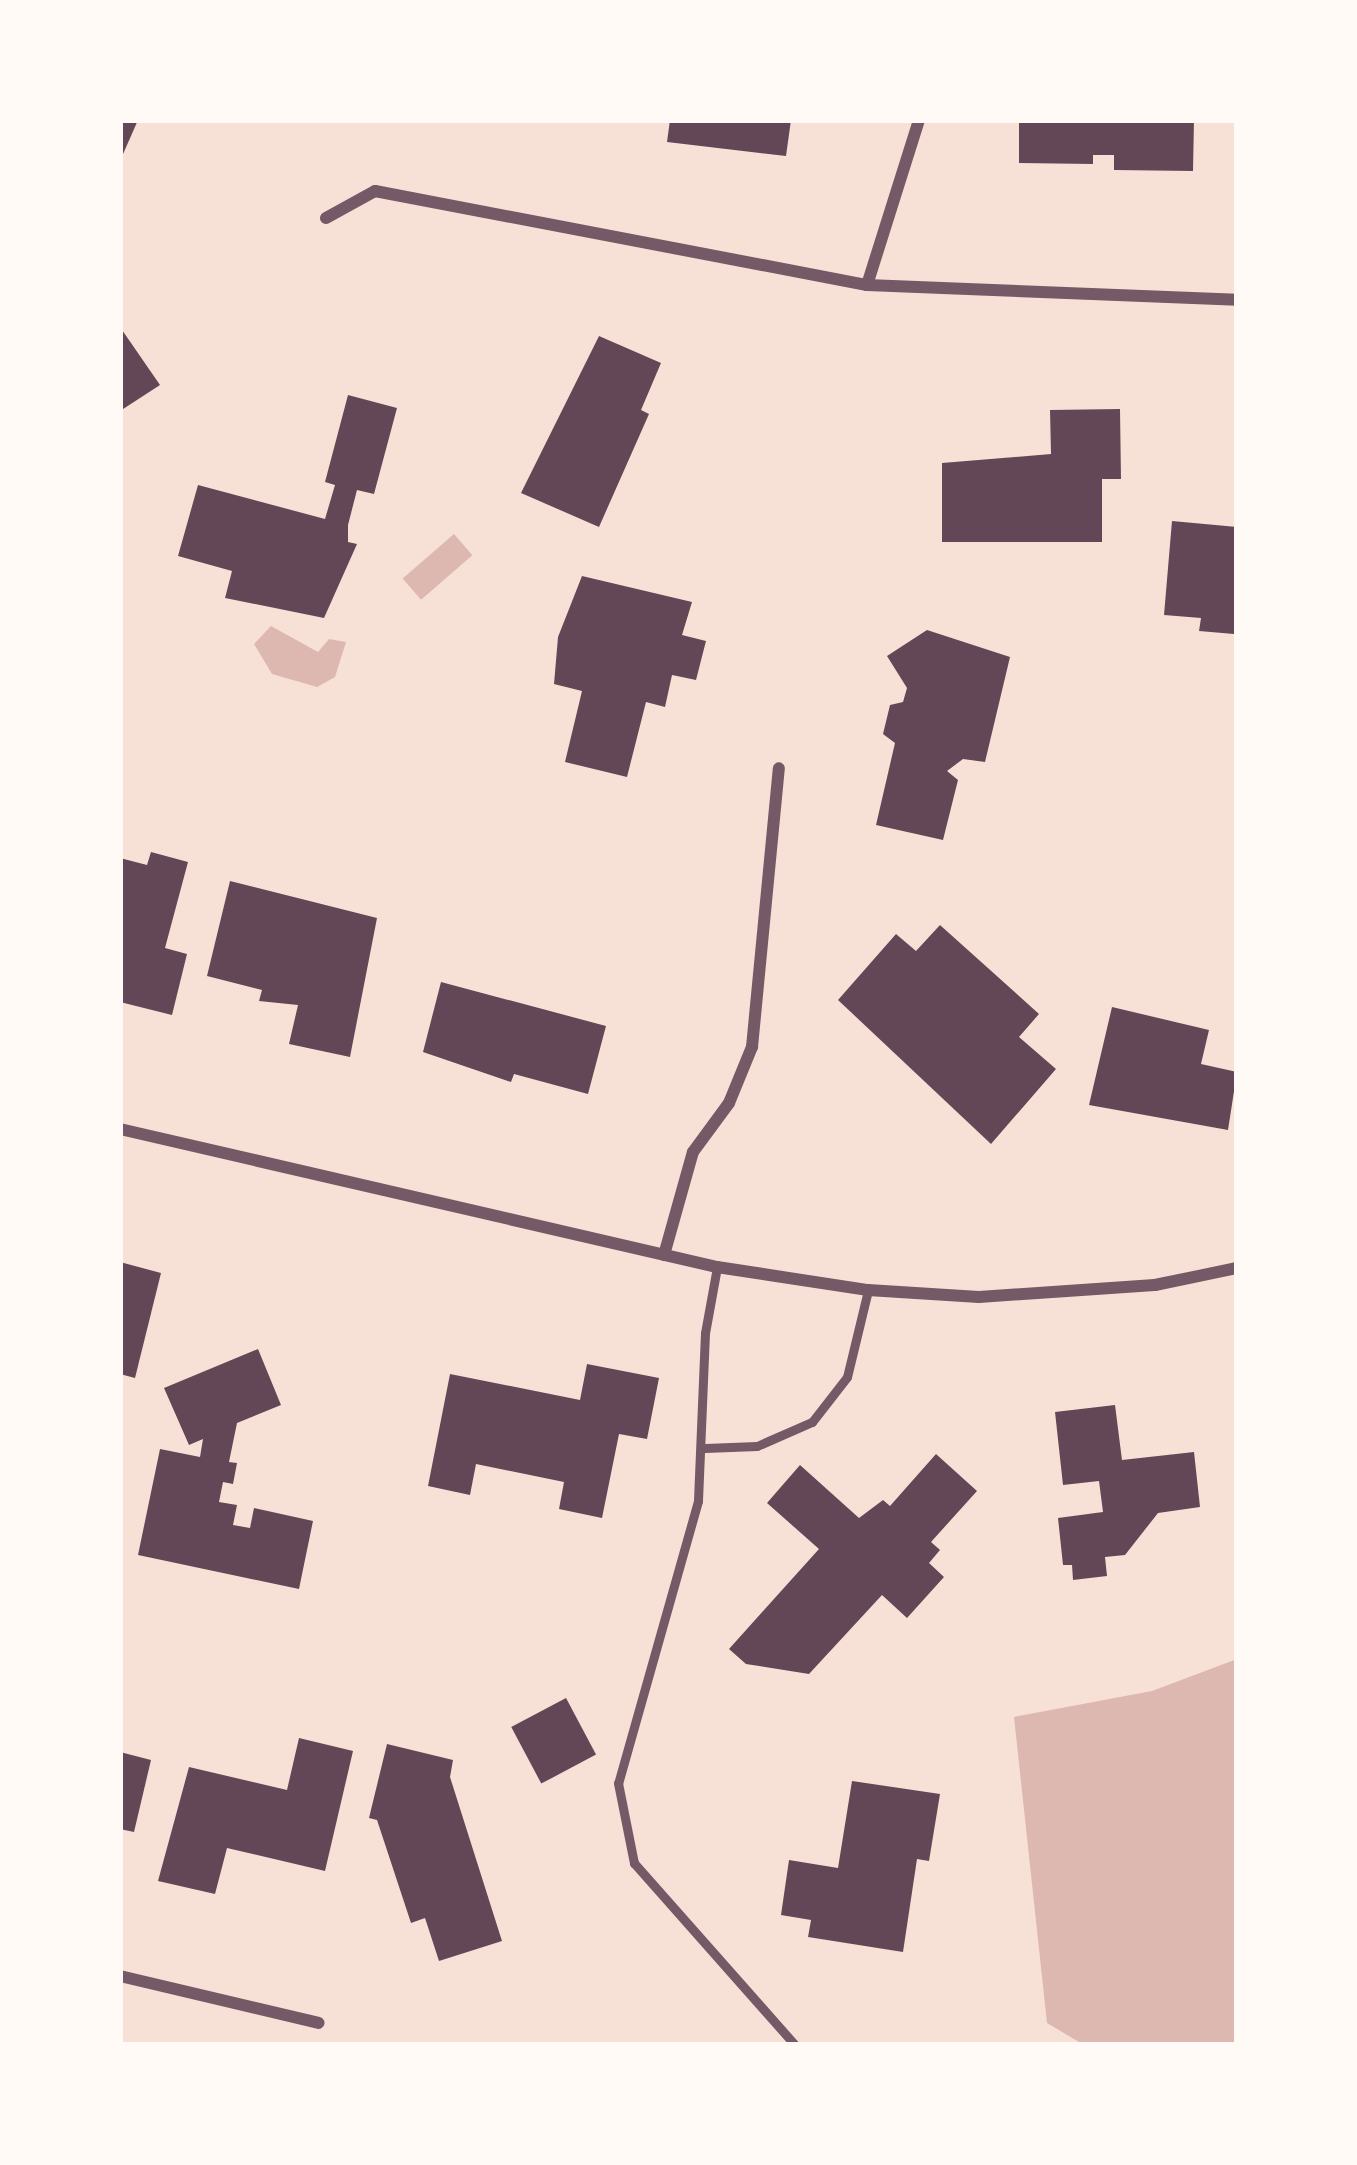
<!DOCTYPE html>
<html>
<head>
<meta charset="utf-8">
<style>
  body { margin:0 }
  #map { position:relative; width:1357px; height:2165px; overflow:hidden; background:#f7e1d7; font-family:Merriweather,serif }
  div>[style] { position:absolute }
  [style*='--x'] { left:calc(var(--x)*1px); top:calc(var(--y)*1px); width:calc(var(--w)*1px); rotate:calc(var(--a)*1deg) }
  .water>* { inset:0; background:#dcb8b0; transform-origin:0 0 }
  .building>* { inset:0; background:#644757; transform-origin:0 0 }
  .service>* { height:9px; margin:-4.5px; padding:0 4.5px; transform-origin:4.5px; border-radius:4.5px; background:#755966 }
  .minor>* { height:12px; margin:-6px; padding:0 6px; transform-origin:6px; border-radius:6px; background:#755966 }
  span { translate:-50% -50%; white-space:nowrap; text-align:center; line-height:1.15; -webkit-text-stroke:9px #fffaf5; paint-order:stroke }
  .frame { position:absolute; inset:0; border:123px solid #fffaf5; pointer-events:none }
</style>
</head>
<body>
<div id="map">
  <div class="water">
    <i style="left:454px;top:534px;width:28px;height:68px;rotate:49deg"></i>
    <i style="clip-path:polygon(271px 626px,318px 652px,329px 639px,346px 642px,335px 677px,317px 687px,272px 674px,254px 644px)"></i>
    <i style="clip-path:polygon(1237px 1659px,1237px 2045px,1084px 2045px,1047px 2023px,1014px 1717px,1152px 1691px)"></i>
  </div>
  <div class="building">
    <i style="clip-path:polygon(120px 120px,138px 120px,120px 161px)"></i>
    <i style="clip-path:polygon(670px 120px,791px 120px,786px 156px,667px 142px)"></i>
    <i style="clip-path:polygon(1019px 120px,1194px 120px,1193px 171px,1114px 170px,1114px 155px,1093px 155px,1093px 164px,1019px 163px)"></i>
    <i style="clip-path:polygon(120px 327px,160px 385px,120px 411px)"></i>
    <i style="clip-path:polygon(599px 336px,661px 363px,641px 410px,649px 414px,599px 527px,521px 493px)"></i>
    <i style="clip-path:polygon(348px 395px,397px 408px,374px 494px,357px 490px,348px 525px,348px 542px,357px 544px,324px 618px,225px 598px,232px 571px,178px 556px,198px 485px,325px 519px,335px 485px,325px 482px)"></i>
    <i style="clip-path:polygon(1120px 409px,1121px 479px,1102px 479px,1102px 542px,942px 542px,942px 463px,1051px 454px,1050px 410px)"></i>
    <i style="clip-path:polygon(1172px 521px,1237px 527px,1234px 634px,1199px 631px,1201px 618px,1164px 615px)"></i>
    <i style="clip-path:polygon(582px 576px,692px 602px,682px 635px,706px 641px,696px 680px,672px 675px,665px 707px,646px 702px,627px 777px,565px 762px,582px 691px,554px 684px,558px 637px)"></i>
    <i style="clip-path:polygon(927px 630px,1010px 657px,985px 762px,963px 759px,947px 771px,958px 780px,943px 840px,876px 825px,895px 743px,883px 734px,890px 705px,903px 702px,907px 688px,887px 656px)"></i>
    <i style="clip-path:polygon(151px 852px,188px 862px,165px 948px,187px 954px,172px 1015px,120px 1002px,120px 858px,147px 865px)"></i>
    <i style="clip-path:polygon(230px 881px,377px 918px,350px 1057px,289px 1044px,298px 1005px,259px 1001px,262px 990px,207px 976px)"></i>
    <i style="clip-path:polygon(940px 925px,1039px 1014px,1019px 1037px,1056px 1069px,991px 1144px,838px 1000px,896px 934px,916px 951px)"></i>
    <i style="clip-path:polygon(441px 982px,606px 1026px,588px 1094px,514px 1074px,511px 1082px,423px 1052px)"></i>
    <i style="clip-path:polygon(1112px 1007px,1209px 1030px,1201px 1064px,1237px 1072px,1228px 1130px,1089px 1105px)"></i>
    <i style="clip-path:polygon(120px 1262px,161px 1273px,135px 1378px,120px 1374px)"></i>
    <i style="clip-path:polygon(258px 1349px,281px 1405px,237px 1423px,229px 1462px,237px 1463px,233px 1484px,223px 1482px,219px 1502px,237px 1505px,233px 1525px,250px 1528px,254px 1508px,313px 1521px,299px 1589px,138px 1555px,160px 1449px,200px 1457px,203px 1439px,189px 1445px,164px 1388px)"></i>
    <i style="clip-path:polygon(587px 1364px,659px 1378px,647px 1439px,619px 1434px,602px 1518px,559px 1509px,564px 1482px,476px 1464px,470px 1495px,428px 1486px,450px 1374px,580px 1400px)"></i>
    <i style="clip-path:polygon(1115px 1405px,1122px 1460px,1194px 1452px,1200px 1507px,1158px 1513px,1125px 1555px,1105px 1557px,1107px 1576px,1073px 1580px,1072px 1565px,1063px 1565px,1058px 1518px,1103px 1512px,1099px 1481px,1063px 1485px,1055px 1412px)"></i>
    <i style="clip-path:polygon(936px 1454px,977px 1491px,931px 1542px,940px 1550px,929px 1563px,944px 1577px,907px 1618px,882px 1595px,809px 1674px,746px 1664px,729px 1649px,819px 1549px,767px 1503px,800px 1465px,859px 1518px,883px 1500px,890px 1506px)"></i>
    <i style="left:566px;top:1698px;width:64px;height:62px;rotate:62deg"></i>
    <i style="clip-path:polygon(299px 1738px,353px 1751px,325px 1871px,227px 1848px,215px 1894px,158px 1881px,189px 1767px,287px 1790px)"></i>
    <i style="clip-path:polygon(387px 1744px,453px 1760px,450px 1777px,502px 1941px,439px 1961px,425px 1918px,411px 1923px,377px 1820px,369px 1818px)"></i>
    <i style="clip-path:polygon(120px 1752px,151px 1760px,134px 1832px,120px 1829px)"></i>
    <i style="clip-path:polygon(852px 1781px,940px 1794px,929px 1861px,917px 1859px,903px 1952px,808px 1937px,811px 1920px,781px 1915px,789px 1860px,838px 1868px)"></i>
  </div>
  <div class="service">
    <i style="--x:717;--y:1267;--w:67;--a:100.3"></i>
    <i style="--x:705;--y:1333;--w:168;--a:92.4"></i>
    <i style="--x:698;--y:1501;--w:293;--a:105.8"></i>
    <i style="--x:618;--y:1783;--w:82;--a:78.7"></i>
    <i style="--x:634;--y:1863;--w:243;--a:48.5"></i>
    <i style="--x:705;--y:1448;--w:52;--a:-2.2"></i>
    <i style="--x:757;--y:1446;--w:60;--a:-23.6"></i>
    <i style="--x:812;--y:1422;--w:57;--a:-52.1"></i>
    <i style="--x:847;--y:1377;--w:89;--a:-76.4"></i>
  </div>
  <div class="minor">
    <i style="--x:326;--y:218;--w:56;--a:-28.9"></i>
    <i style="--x:375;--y:191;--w:501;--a:10.82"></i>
    <i style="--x:867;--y:285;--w:370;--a:2.3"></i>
    <i style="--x:867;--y:285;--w:173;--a:-72.5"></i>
    <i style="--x:120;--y:1129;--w:613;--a:13.02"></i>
    <i style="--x:717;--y:1267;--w:153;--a:8.7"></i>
    <i style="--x:868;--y:1290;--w:111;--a:3.6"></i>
    <i style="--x:979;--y:1297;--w:176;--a:-3.9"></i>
    <i style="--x:1155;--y:1285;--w:84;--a:-11.7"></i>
    <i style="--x:664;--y:1255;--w:107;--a:-74.3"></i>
    <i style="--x:693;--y:1152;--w:61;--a:-53.7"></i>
    <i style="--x:729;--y:1103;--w:61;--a:-67.7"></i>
    <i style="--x:752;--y:1047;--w:280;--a:-84.5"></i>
    <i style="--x:120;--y:1976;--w:204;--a:13.3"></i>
  </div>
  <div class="frame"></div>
</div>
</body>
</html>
